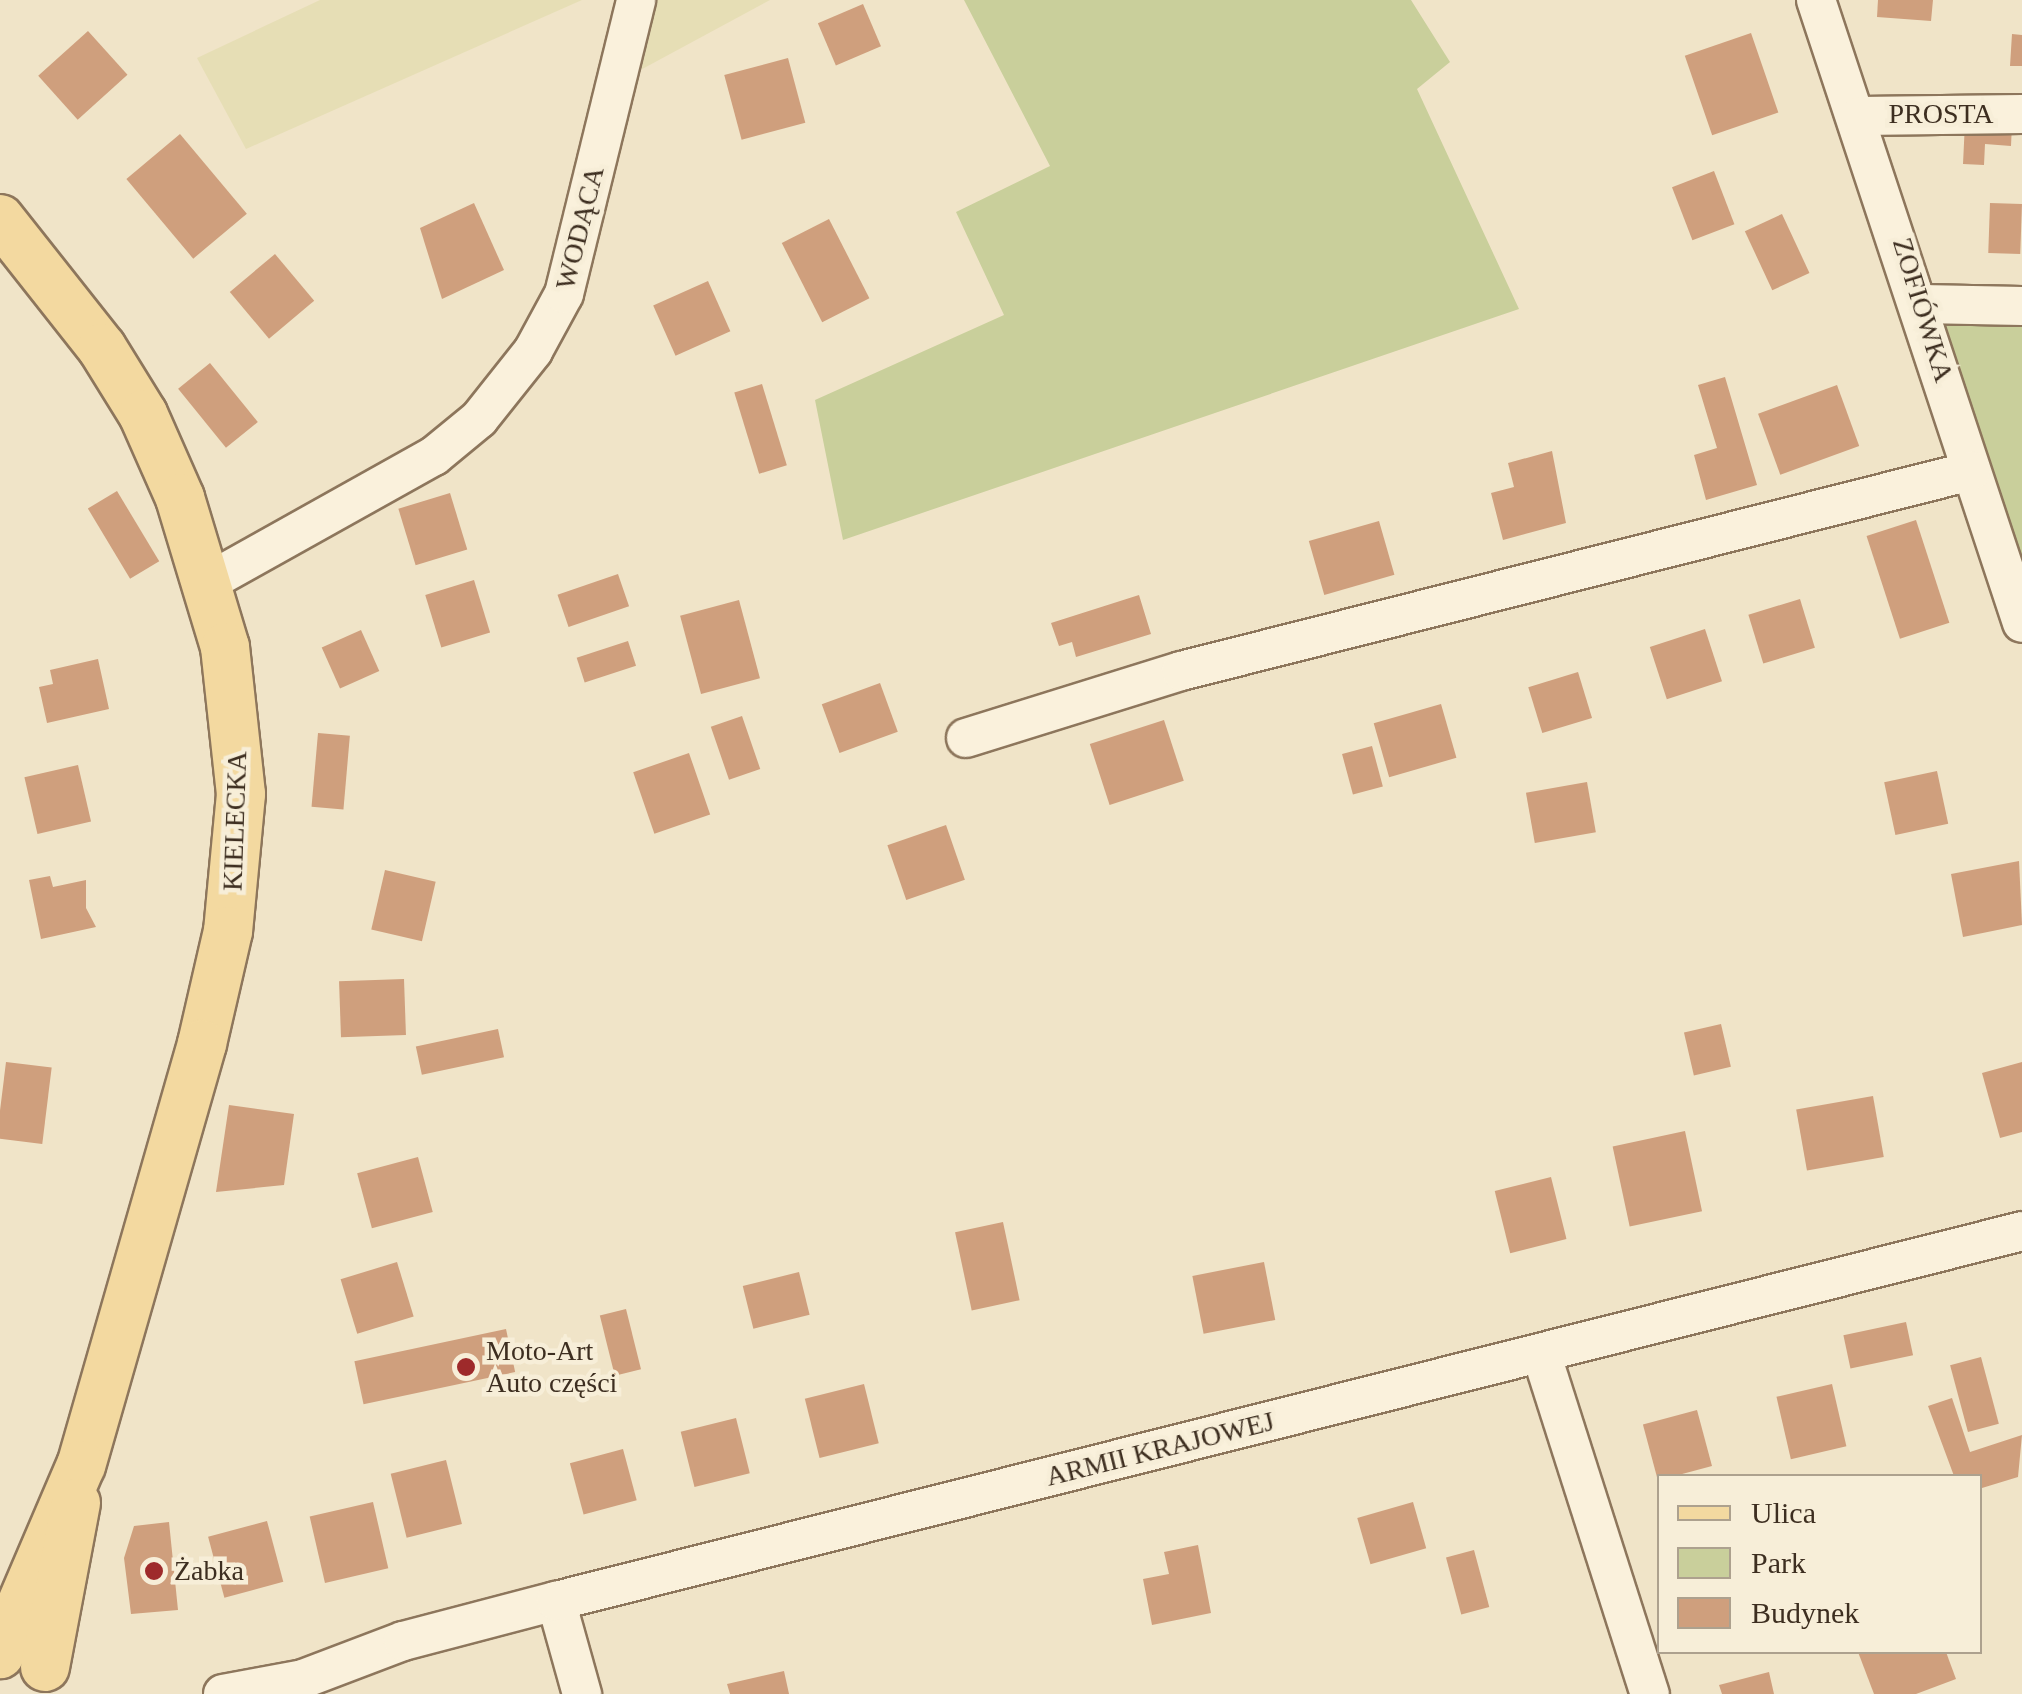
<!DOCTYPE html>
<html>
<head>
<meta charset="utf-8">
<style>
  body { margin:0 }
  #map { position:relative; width:2022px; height:1694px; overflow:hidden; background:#f0e4c8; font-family:Georgia,serif }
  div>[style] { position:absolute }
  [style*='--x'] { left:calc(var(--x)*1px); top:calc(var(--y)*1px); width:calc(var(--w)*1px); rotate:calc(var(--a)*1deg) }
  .farmland>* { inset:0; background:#e6deb5 }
  .green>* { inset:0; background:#c9cf9b }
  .building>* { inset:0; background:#cf9f7d; transform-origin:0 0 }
  .roads { filter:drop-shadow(2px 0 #8d765c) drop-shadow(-2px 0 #8d765c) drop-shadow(0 2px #8d765c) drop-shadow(0 -2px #8d765c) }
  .minor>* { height:38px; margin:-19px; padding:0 19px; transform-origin:19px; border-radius:19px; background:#faf1dc }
  .major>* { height:48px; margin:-24px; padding:0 24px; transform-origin:24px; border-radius:24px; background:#f3d9a0 }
  .dots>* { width:28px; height:28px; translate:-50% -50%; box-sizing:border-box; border:5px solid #f7eed8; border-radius:50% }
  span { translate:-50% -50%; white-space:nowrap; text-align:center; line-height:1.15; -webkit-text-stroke:9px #f7eed8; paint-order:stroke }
  .street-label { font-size:28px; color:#3d2e20 }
  .poi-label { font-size:28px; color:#3d2e20 }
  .left { translate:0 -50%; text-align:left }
  .legend { position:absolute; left:1657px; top:1474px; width:325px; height:180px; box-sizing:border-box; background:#f7eed8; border:2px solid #ada18e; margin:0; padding:12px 18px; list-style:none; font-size:30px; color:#3d2e20 }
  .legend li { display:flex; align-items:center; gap:20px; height:50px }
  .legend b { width:50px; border:2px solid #ada18e }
</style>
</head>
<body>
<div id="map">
  <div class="farmland">
    <i style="clip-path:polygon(320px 0,582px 0,246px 149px,197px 58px)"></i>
    <i style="clip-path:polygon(653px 0,770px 0,633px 74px)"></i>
  </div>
  <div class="green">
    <i style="clip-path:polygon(964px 0,1411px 0,1450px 62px,1417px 89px,1519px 309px,843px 540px,815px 400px,1004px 315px,956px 212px,1050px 166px)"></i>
    <i style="clip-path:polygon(2022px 306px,2022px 569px,1938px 319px)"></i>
  </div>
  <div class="building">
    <i style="clip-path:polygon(1878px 0,1933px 0,1931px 21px,1877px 17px)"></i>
    <i style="left:863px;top:4px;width:46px;height:49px;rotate:67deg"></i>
    <i style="left:88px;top:31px;width:59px;height:67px;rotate:48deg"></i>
    <i style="left:1751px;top:33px;width:84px;height:70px;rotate:71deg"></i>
    <i style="clip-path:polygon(2012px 34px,2022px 35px,2022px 66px,2010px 66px)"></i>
    <i style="left:788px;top:58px;width:67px;height:66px;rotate:75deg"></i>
    <i style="clip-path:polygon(1965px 122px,2012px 124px,2011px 146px,1985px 144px,1984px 165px,1963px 164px)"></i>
    <i style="left:180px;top:134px;width:104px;height:70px;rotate:50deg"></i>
    <i style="left:1714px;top:171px;width:57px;height:45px;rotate:69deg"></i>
    <i style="clip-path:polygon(474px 203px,504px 270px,442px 299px,420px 228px)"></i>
    <i style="left:1990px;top:203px;width:32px;height:50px;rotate:2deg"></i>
    <i style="left:1782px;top:214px;width:65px;height:41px;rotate:65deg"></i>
    <i style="left:829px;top:219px;width:89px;height:53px;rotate:63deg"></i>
    <i style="left:275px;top:254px;width:61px;height:59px;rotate:50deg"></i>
    <i style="left:708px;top:281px;width:55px;height:60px;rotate:66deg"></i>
    <i style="left:210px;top:363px;width:76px;height:41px;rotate:51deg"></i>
    <i style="clip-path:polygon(1725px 377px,1757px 485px,1706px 500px,1694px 455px,1717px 448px,1698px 385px)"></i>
    <i style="left:762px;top:384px;width:85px;height:29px;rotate:73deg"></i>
    <i style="left:1837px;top:385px;width:65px;height:84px;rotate:70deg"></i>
    <i style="clip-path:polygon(1552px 451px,1566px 523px,1503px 540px,1491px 493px,1514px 487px,1508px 463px)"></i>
    <i style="left:117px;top:491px;width:82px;height:34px;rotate:59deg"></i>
    <i style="left:450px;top:493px;width:59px;height:54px;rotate:73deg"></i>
    <i style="left:1916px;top:520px;width:108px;height:52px;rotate:72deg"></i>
    <i style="left:1379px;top:521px;width:56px;height:73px;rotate:74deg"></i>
    <i style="left:618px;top:574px;width:34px;height:64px;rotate:71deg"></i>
    <i style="left:474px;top:580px;width:55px;height:51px;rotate:73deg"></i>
    <i style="clip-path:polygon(1139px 595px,1151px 634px,1076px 657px,1072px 642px,1059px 646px,1051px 623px)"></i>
    <i style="left:1800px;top:599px;width:51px;height:54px;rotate:73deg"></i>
    <i style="left:739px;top:600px;width:81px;height:61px;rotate:75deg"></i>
    <i style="left:1705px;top:629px;width:55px;height:58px;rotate:72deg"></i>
    <i style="left:361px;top:630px;width:45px;height:43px;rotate:66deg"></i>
    <i style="left:628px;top:641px;width:26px;height:54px;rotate:72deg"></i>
    <i style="clip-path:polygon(98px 659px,109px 709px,47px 723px,39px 687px,53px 684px,50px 670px)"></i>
    <i style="left:1578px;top:672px;width:48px;height:52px;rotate:73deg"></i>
    <i style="left:880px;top:683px;width:52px;height:62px;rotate:70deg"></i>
    <i style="left:1441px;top:704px;width:56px;height:70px;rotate:74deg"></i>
    <i style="left:742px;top:716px;width:56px;height:33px;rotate:71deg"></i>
    <i style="left:1164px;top:720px;width:64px;height:78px;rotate:72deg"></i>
    <i style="left:318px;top:733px;width:32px;height:74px;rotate:5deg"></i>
    <i style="left:1372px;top:746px;width:42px;height:31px;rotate:75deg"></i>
    <i style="left:689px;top:753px;width:65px;height:59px;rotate:71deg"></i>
    <i style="left:78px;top:765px;width:58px;height:55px;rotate:77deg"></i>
    <i style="left:1937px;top:771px;width:54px;height:54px;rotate:78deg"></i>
    <i style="left:1587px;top:782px;width:51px;height:62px;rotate:80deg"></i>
    <i style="left:946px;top:825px;width:58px;height:62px;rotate:71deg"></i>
    <i style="clip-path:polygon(2019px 861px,2022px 925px,1963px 937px,1951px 874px)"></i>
    <i style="left:385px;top:870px;width:52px;height:61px;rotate:13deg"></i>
    <i style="clip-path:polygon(50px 876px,53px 887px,86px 880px,86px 908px,96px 927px,41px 939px,29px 880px)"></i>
    <i style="left:404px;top:979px;width:56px;height:65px;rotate:88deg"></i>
    <i style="left:1721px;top:1024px;width:44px;height:38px;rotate:77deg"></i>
    <i style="left:498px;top:1029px;width:29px;height:84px;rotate:78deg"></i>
    <i style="left:6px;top:1062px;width:46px;height:77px;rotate:7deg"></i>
    <i style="clip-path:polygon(2022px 1062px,2022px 1132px,2000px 1138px,1982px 1073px)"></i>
    <i style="left:1873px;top:1096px;width:62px;height:78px;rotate:80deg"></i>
    <i style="clip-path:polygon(229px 1105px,294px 1114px,284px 1185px,216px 1192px)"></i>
    <i style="left:1685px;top:1131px;width:82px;height:74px;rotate:78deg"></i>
    <i style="left:418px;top:1157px;width:57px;height:63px;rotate:75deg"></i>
    <i style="left:1551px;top:1177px;width:64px;height:58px;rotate:76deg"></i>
    <i style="left:1003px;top:1222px;width:80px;height:49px;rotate:78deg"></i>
    <i style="left:397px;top:1262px;width:57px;height:59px;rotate:73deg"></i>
    <i style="left:1264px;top:1262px;width:59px;height:73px;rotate:79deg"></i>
    <i style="left:799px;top:1272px;width:44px;height:58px;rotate:76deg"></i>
    <i style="left:626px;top:1309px;width:62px;height:27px;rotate:76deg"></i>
    <i style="left:1906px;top:1322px;width:34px;height:64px;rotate:78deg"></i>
    <i style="left:506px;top:1329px;width:44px;height:155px;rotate:78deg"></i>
    <i style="left:1981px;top:1357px;width:69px;height:32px;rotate:75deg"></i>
    <i style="left:864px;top:1384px;width:61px;height:61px;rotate:76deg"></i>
    <i style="left:1832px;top:1384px;width:64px;height:57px;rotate:77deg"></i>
    <i style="clip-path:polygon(1952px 1398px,1970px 1452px,2022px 1435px,2018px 1477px,1982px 1488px,1980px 1476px,1954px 1476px,1928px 1406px)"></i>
    <i style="left:1697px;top:1410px;width:58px;height:56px;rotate:75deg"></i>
    <i style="left:736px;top:1418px;width:57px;height:57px;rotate:76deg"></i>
    <i style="left:623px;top:1449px;width:53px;height:55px;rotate:75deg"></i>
    <i style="left:446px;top:1460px;width:66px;height:57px;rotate:76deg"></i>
    <i style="left:373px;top:1502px;width:68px;height:65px;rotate:77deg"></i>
    <i style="left:1413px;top:1502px;width:48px;height:58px;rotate:74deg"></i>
    <i style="left:267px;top:1521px;width:63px;height:61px;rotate:75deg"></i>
    <i style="clip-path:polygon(169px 1522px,178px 1610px,131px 1614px,124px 1558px,134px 1526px)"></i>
    <i style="clip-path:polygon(1198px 1545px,1211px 1613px,1152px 1625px,1143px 1579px,1169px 1574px,1164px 1552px)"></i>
    <i style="left:1474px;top:1550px;width:59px;height:29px;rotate:75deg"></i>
    <i style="clip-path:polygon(1858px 1652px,1946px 1652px,1956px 1679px,1916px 1694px,1874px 1694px)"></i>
    <i style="clip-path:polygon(784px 1671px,789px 1694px,730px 1694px,727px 1684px)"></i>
    <i style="clip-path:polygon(1769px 1672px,1774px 1694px,1722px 1694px,1719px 1685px)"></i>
  </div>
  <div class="roads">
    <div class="minor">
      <i style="--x:1816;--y:0;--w:656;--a:71.7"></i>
      <i style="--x:1860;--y:116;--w:162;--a:-0.7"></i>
      <i style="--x:1922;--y:304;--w:100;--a:1.1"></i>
      <i style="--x:210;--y:581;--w:257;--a:-29.2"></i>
      <i style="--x:434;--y:456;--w:58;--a:-39.4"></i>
      <i style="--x:479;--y:419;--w:87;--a:-51.5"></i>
      <i style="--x:533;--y:351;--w:65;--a:-61.5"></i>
      <i style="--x:564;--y:294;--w:303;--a:-76.2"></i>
      <i style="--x:966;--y:738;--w:225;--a:-17.3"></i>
      <i style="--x:1181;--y:671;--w:815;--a:-14.21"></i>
      <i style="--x:1541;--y:1353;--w:358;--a:72.3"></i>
      <i style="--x:556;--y:1601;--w:97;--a:74.4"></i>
      <i style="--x:223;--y:1694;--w:81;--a:-10.6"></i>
      <i style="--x:303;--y:1679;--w:107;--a:-20.8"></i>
      <i style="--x:403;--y:1641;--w:158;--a:-14.7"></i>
      <i style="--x:556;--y:1601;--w:1512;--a:-14.16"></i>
    </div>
    <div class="major">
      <i style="--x:0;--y:219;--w:164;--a:51.7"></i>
      <i style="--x:102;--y:348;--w:78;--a:58.2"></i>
      <i style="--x:143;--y:414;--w:92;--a:66.2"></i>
      <i style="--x:180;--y:498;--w:156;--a:73.2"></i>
      <i style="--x:225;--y:647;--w:148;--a:83.8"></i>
      <i style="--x:241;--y:794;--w:138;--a:95.4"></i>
      <i style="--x:228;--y:931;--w:116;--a:103"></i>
      <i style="--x:202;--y:1044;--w:438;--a:106"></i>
      <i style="--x:81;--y:1465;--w:206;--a:113.2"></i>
      <i style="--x:45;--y:1667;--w:167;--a:-79.3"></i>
    </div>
  </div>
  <div class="dots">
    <i style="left:466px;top:1367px;background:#9e2a2b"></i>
    <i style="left:154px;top:1571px;background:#9e2a2b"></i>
  </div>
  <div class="street-label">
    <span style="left:1941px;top:114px">PROSTA</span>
    <span style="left:580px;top:228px;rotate:-76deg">WODĄCA</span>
    <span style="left:1923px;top:310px;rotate:73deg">ZOFIÓWKA</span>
    <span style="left:235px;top:821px;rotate:-88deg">KIELECKA</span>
    <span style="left:1160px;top:1449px;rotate:-14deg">ARMII KRAJOWEJ</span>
  </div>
  <div class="poi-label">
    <span class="left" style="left:486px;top:1367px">Moto-Art<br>Auto części</span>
    <span class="left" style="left:174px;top:1571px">Żabka</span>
  </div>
  <ul class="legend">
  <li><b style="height:12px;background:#f3d9a0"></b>Ulica</li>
  <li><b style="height:28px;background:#c9cf9b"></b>Park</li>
  <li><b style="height:28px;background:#cf9f7d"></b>Budynek</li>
  </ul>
</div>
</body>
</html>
